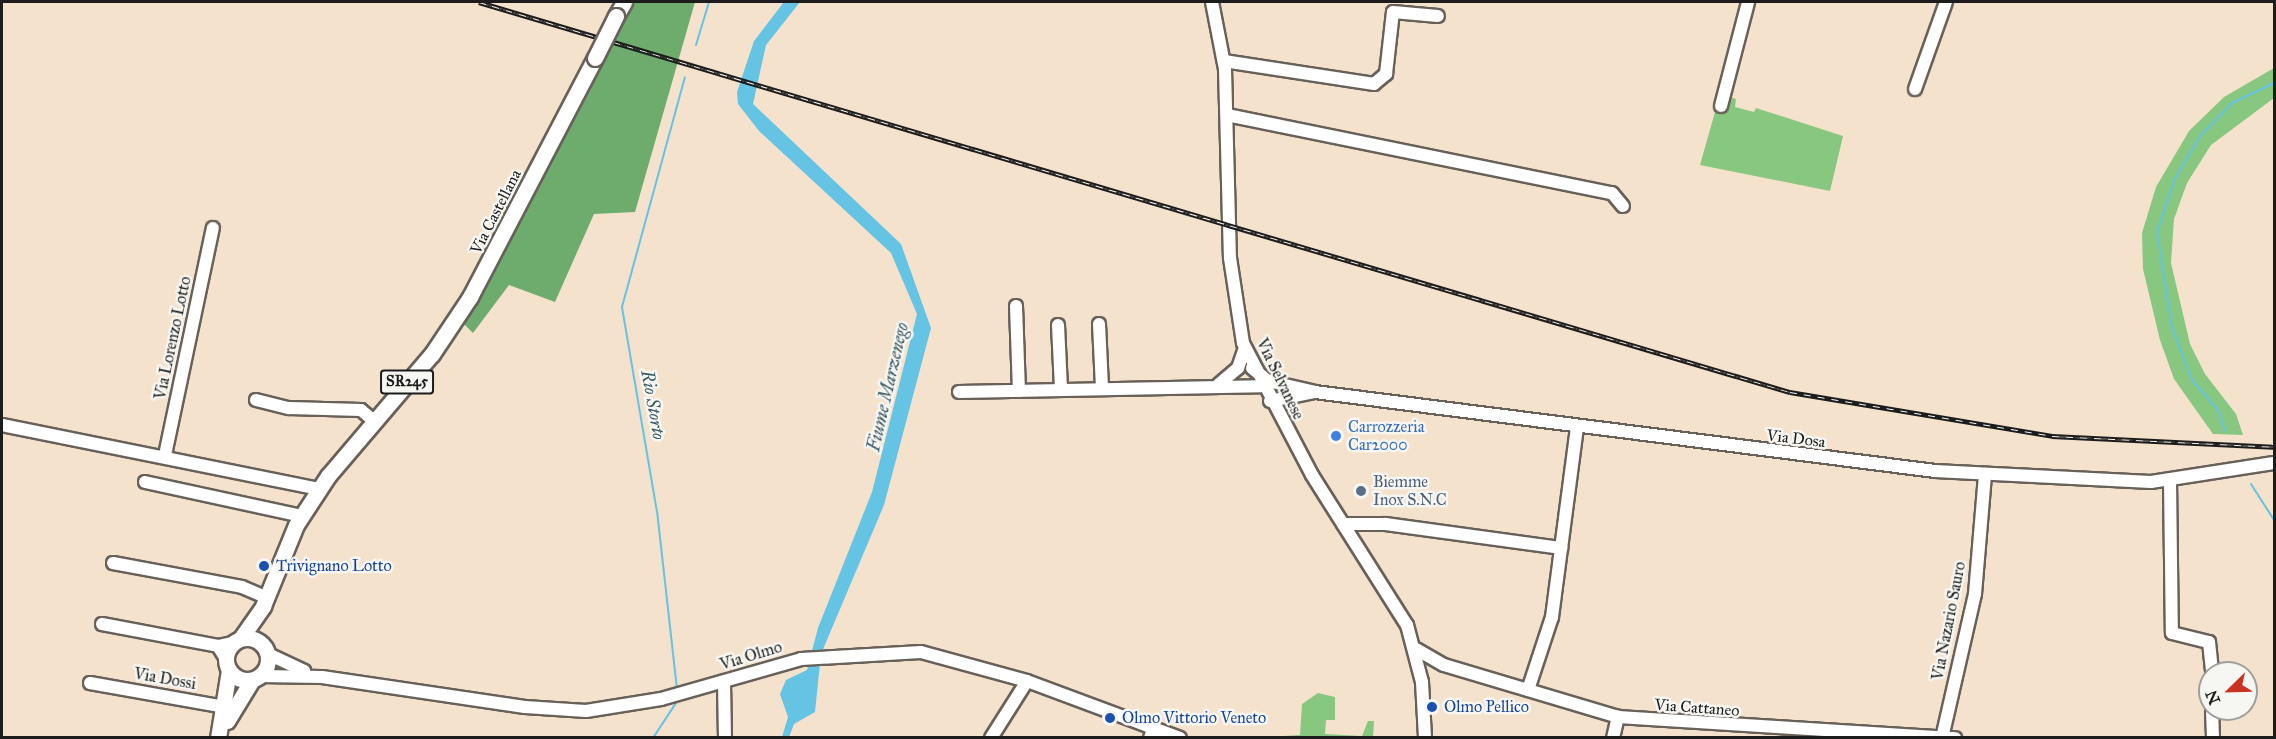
<!DOCTYPE html>
<html>
<head>
<meta charset="utf-8">
<style>
  body { margin:0 }
  #map { position:relative; width:2276px; height:739px; overflow:hidden; background:#f5e2cc; font-family:"IM FELL Great Primer",serif }
  div>[style] { position:absolute }
  [style*='--x'] { left:calc(var(--x)*1px); top:calc(var(--y)*1px); width:calc(var(--w)*1px); rotate:calc(var(--a)*1deg) }
  .green>* { inset:0; background:#88c77f }
  .forest>* { inset:0; background:#6eac6e }
  .water>* { inset:0; background:#65c3e4 }
  .stream>* { height:2px; margin:-1px; padding:0 1px; transform-origin:1px; border-radius:1px; background:#65c3e4 }
  .roads { filter:drop-shadow(2px 0 #68615a) drop-shadow(-2px 0 #68615a) drop-shadow(0 2px #68615a) drop-shadow(0 -2px #68615a) }
  .minor>* { height:12px; margin:-6px; padding:0 6px; transform-origin:6px; border-radius:6px; background:#fff }
  .major>* { height:15px; margin:-7.5px; padding:0 7.5px; transform-origin:7.5px; border-radius:7.5px; background:#fff }
  .major>.ring { margin:-7.5px; padding:0; box-sizing:content-box; background:none; border:15px solid #fff; border-radius:50% }
  .rail>* { height:4.5px; margin-top:-2.25px; transform-origin:0; background:repeating-linear-gradient(90deg,#f6f6f2 0 7px,#1c1c1c 0 14px); box-sizing:border-box; border-block:2px solid #1c1c1c }
  .bridges { filter:drop-shadow(2px 0 #68615a) drop-shadow(-2px 0 #68615a) drop-shadow(0 2px #68615a) drop-shadow(0 -2px #68615a) }
  .major-bridge>* { height:15px; margin:-7.5px; padding:0 7.5px; transform-origin:7.5px; border-radius:7.5px; background:#fff }
  .dots>* { width:16px; height:16px; translate:-50% -50%; box-sizing:border-box; border:3px solid #f6f6f2; border-radius:50% }
  span { translate:-50% -50%; white-space:nowrap; text-align:center; line-height:1.15; -webkit-text-stroke:5px #f6f6f2; paint-order:stroke }
  .shield-label span { padding:2px 4px; background:#f6f6f2; border:2px solid; border-radius:4px; -webkit-text-stroke-width:0 }
  .shield-label { font-size:15px; color:#1c1c1c; font-weight:700 }
  .street-label { font-size:16px; color:#1c1c1c }
  .shop-label { font-size:16px; color:#366cbe }
  .left { translate:0 -50%; text-align:left }
  .service-label { font-size:16px; color:#4e5e75 }
  .transit-label { font-size:16px; color:#164399 }
  .water-label { font-size:18px; color:#365662; font-style:italic }
  .frame { position:absolute; inset:0; border:3px solid #1c1c1c; pointer-events:none }
  .north { position:absolute; left:2198px; top:661px; width:60px; height:60px; box-sizing:border-box; background:#f6f6f2; border:2px solid #9f9f9c; border-radius:50%; rotate:247deg; font-size:16px; font-weight:700; line-height:24px; text-align:center; color:#1c1c1c }
  .north::after { content:''; display:block; margin:auto; width:21px; height:27px; background:#c8321e; clip-path:polygon(50% 0,100% 100%,50% 72%,0 100%) }
</style>
</head>
<body>
<div id="map">
  <div class="green">
    <i style="clip-path:polygon(2274px 68px,2274px 98px,2211px 145px,2187px 183px,2174px 219px,2171px 263px,2190px 344px,2205px 374px,2236px 414px,2243px 435px,2213px 434px,2174px 379px,2160px 340px,2143px 269px,2142px 233px,2156px 187px,2189px 131px,2224px 97px)"></i>
    <i style="clip-path:polygon(1727px 96px,1736px 99px,1735px 107px,1754px 112px,1756px 108px,1843px 136px,1830px 191px,1700px 165px,1717px 105px)"></i>
    <i style="clip-path:polygon(1318px 693px,1335px 697px,1335px 720px,1326px 720px,1325px 734px,1362px 736px,1368px 721px,1374px 721px,1373px 737px,1266px 737px,1300px 735px,1302px 704px)"></i>
  </div>
  <div class="forest">
    <i style="clip-path:polygon(633px 2px,695px 2px,635px 212px,594px 214px,555px 302px,509px 285px,473px 333px,463px 323px)"></i>
  </div>
  <div class="water">
    <i style="clip-path:polygon(784px 2px,800px 2px,766px 45px,753px 104px,901px 244px,931px 328px,884px 505px,821px 654px,815px 712px,794px 724px,789px 737px,782px 737px,788px 717px,780px 694px,786px 680px,807px 670px,818px 628px,872px 492px,917px 314px,891px 253px,759px 131px,738px 104px,737px 92px,754px 41px)"></i>
  </div>
  <div class="stream">
    <i style="--x:696;--y:45;--w:45;--a:-73.2"></i>
    <i style="--x:2225;--y:431;--w:22;--a:-108"></i>
    <i style="--x:2218;--y:410;--w:40;--a:-131"></i>
    <i style="--x:2192;--y:380;--w:56;--a:-111"></i>
    <i style="--x:2172;--y:328;--w:97;--a:-98.9"></i>
    <i style="--x:2157;--y:232;--w:57;--a:-71.6"></i>
    <i style="--x:2175;--y:178;--w:50;--a:-58.8"></i>
    <i style="--x:2201;--y:135;--w:45;--a:-45.9"></i>
    <i style="--x:2232;--y:103;--w:47;--a:-25.5"></i>
    <i style="--x:2251;--y:484;--w:43;--a:57.4"></i>
    <i style="--x:677;--y:689;--w:178;--a:-96.4"></i>
    <i style="--x:657;--y:512;--w:208;--a:-99.7"></i>
    <i style="--x:622;--y:307;--w:238;--a:-74.7"></i>
    <i style="--x:653;--y:738;--w:45;--a:-56.7"></i>
  </div>
  <div class="roads">
    <div class="minor">
      <i style="--x:1212;--y:2;--w:68;--a:79"></i>
      <i style="--x:1225;--y:69;--w:189;--a:88.5"></i>
      <i style="--x:1230;--y:258;--w:86;--a:81.3"></i>
      <i style="--x:1243;--y:343;--w:149;--a:62.4"></i>
      <i style="--x:1312;--y:475;--w:178;--a:57.7"></i>
      <i style="--x:1407;--y:625;--w:59;--a:75.3"></i>
      <i style="--x:1422;--y:682;--w:56;--a:86.9"></i>
      <i style="--x:1224;--y:61;--w:152;--a:8.7"></i>
      <i style="--x:1374;--y:84;--w:16;--a:-40"></i>
      <i style="--x:1386;--y:74;--w:62;--a:-83.6"></i>
      <i style="--x:1393;--y:12;--w:45;--a:5.1"></i>
      <i style="--x:1915;--y:89;--w:92;--a:-70.4"></i>
      <i style="--x:1721;--y:106;--w:107;--a:-75.4"></i>
      <i style="--x:1227;--y:115;--w:393;--a:11.5"></i>
      <i style="--x:1612;--y:193;--w:17;--a:50"></i>
      <i style="--x:1016;--y:306;--w:85;--a:88"></i>
      <i style="--x:1099;--y:324;--w:64;--a:87.3"></i>
      <i style="--x:1058;--y:325;--w:64;--a:87.3"></i>
      <i style="--x:1252;--y:368;--w:21;--a:39"></i>
      <i style="--x:1268;--y:381;--w:48;--a:13.2"></i>
      <i style="--x:1315;--y:392;--w:625;--a:7.26"></i>
      <i style="--x:1935;--y:471;--w:216;--a:2.9"></i>
      <i style="--x:2151;--y:482;--w:124;--a:-8.8"></i>
      <i style="--x:1219;--y:384;--w:25;--a:-40"></i>
      <i style="--x:1238;--y:368;--w:21;--a:-71"></i>
      <i style="--x:959;--y:392;--w:302;--a:-1.1"></i>
      <i style="--x:256;--y:400;--w:34;--a:14"></i>
      <i style="--x:289;--y:408;--w:72;--a:1.6"></i>
      <i style="--x:361;--y:410;--w:16;--a:40"></i>
      <i style="--x:1270;--y:401;--w:46;--a:-11.3"></i>
      <i style="--x:2;--y:425;--w:323;--a:11.4"></i>
      <i style="--x:165;--y:455;--w:232;--a:-78.1"></i>
      <i style="--x:2170;--y:480;--w:153;--a:89.3"></i>
      <i style="--x:2172;--y:633;--w:38;--a:14"></i>
      <i style="--x:2209;--y:642;--w:31;--a:84"></i>
      <i style="--x:145;--y:482;--w:161;--a:12.2"></i>
      <i style="--x:1343;--y:524;--w:43;--a:0"></i>
      <i style="--x:1386;--y:524;--w:177;--a:7.8"></i>
      <i style="--x:113;--y:563;--w:131;--a:10.5"></i>
      <i style="--x:242;--y:587;--w:26;--a:23"></i>
      <i style="--x:102;--y:624;--w:118;--a:10.7"></i>
      <i style="--x:218;--y:646;--w:14;--a:-12"></i>
      <i style="--x:218;--y:646;--w:15;--a:58"></i>
      <i style="--x:1416;--y:649;--w:32;--a:30"></i>
      <i style="--x:1444;--y:665;--w:182;--a:16.6"></i>
      <i style="--x:1618;--y:717;--w:338;--a:3.6"></i>
      <i style="--x:268;--y:654;--w:40;--a:25"></i>
      <i style="--x:260;--y:676;--w:62;--a:0.9"></i>
      <i style="--x:322;--y:677;--w:205;--a:8.4"></i>
      <i style="--x:525;--y:707;--w:61;--a:3.8"></i>
      <i style="--x:586;--y:711;--w:76;--a:-9.1"></i>
      <i style="--x:661;--y:699;--w:146;--a:-15.9"></i>
      <i style="--x:801;--y:659;--w:120;--a:-3.3"></i>
      <i style="--x:921;--y:652;--w:110;--a:15.3"></i>
      <i style="--x:1027;--y:681;--w:163;--a:20.4"></i>
      <i style="--x:724;--y:682;--w:56;--a:89"></i>
      <i style="--x:90;--y:683;--w:142;--a:10.1"></i>
      <i style="--x:1528;--y:690;--w:77;--a:-71.8"></i>
      <i style="--x:1552;--y:617;--w:191;--a:-82.5"></i>
      <i style="--x:2212;--y:709;--w:29;--a:88"></i>
      <i style="--x:991;--y:738;--w:67;--a:-57.7"></i>
      <i style="--x:1150;--y:738;--w:13;--a:-72"></i>
      <i style="--x:1613;--y:738;--w:22;--a:-77"></i>
      <i style="--x:1942;--y:738;--w:148;--a:-77.1"></i>
      <i style="--x:1975;--y:594;--w:120;--a:-85.2"></i>
    </div>
    <div class="major">
      <i style="--x:616;--y:16;--w:16;--a:-60"></i>
      <i class="ring" style="left:226px;top:638px;width:27px;height:27px"></i>
      <i style="--x:241;--y:638;--w:39;--a:-55"></i>
      <i style="--x:263;--y:606;--w:87;--a:-67.8"></i>
      <i style="--x:296;--y:525;--w:59;--a:-56.9"></i>
      <i style="--x:328;--y:476;--w:160;--a:-49.6"></i>
      <i style="--x:432;--y:354;--w:69;--a:-56.3"></i>
      <i style="--x:470;--y:297;--w:270;--a:-62.4"></i>
      <i style="--x:227;--y:721;--w:48;--a:-58.6"></i>
      <i style="--x:218;--y:738;--w:69;--a:-80.8"></i>
    </div>
  </div>
  <div class="rail">
    <i style="--x:479;--y:2;--w:1368;--a:16.57"></i>
    <i style="--x:1790;--y:392;--w:266;--a:9.5"></i>
    <i style="--x:2052;--y:436;--w:222;--a:2.8"></i>
  </div>
  <div class="bridges">
    <div class="major-bridge">
      <i style="--x:595;--y:58;--w:47;--a:-63.4"></i>
    </div>
  </div>
  <div class="dots">
    <i style="left:1336px;top:436px;background:#3f7fe0"></i>
    <i style="left:1361px;top:491px;background:#5c6f8a"></i>
    <i style="left:264px;top:566px;background:#1a4fb4"></i>
    <i style="left:1432px;top:707px;background:#1a4fb4"></i>
    <i style="left:1110px;top:718px;background:#1a4fb4"></i>
  </div>
  <div class="shield-label">
    <span style="left:407px;top:382px">SR245</span>
  </div>
  <div class="street-label">
    <span style="left:496px;top:212px;rotate:-63deg">Via Castellana</span>
    <span style="left:173px;top:338px;rotate:-78deg">Via Lorenzo Lotto</span>
    <span style="left:1280px;top:379px;rotate:64deg">Via Selvanese</span>
    <span style="left:1796px;top:439px;rotate:7deg">Via Dosa</span>
    <span style="left:1949px;top:621px;rotate:-79deg">Via Nazario Sauro</span>
    <span style="left:751px;top:656px;rotate:-17deg">Via Olmo</span>
    <span style="left:165px;top:679px;rotate:10deg">Via Dossi</span>
    <span style="left:1697px;top:708px;rotate:4deg">Via Cattaneo</span>
  </div>
  <div class="shop-label">
    <span class="left" style="left:1348px;top:436px">Carrozzeria<br>Car2000</span>
  </div>
  <div class="service-label">
    <span class="left" style="left:1373px;top:491px">Biemme<br>Inox S.N.C</span>
  </div>
  <div class="transit-label">
    <span class="left" style="left:276px;top:566px">Trivignano Lotto</span>
    <span class="left" style="left:1444px;top:707px">Olmo Pellico</span>
    <span class="left" style="left:1122px;top:718px">Olmo Vittorio Veneto</span>
  </div>
  <div class="water-label">
    <span style="left:888px;top:387px;rotate:-77deg">Fiume Marzenego</span>
    <span style="left:653px;top:405px;rotate:80deg">Rio Storto</span>
  </div>
  <div class="frame"></div>
  <div class="north">N</div>
</div>
</body>
</html>
